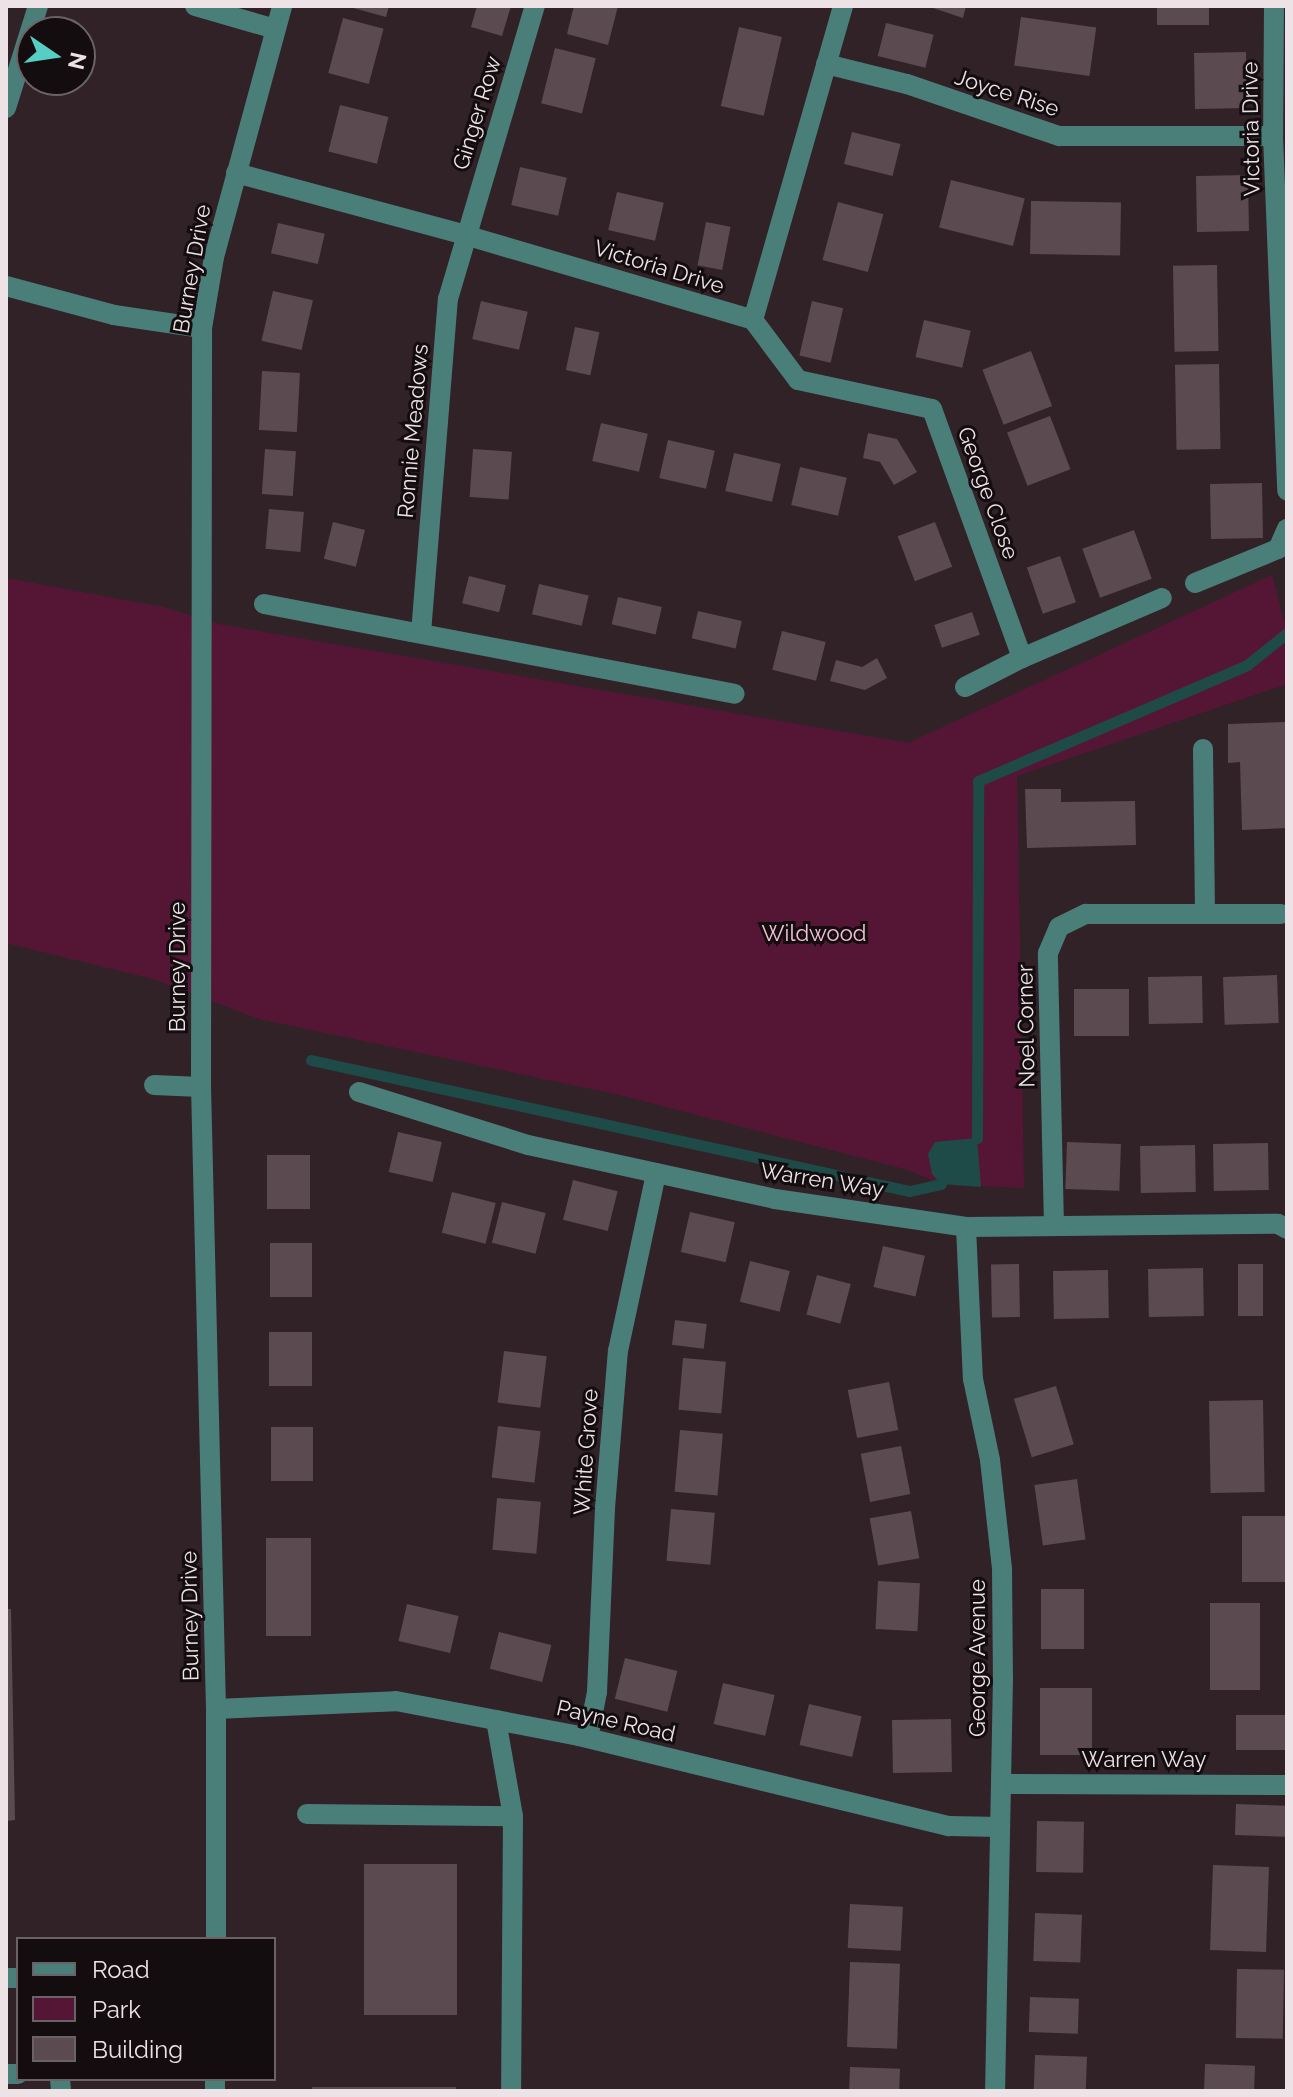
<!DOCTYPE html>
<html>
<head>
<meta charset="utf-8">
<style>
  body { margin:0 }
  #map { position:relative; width:1293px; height:2097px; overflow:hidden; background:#312228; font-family:Raleway,sans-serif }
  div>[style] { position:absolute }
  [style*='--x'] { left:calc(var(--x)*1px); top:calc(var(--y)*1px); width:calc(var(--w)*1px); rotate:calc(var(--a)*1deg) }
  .green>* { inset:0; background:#551635 }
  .water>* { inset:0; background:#1e4b47 }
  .stream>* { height:11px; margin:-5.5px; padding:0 5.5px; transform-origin:5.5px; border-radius:5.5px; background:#1e4b47 }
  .building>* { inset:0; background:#5c4a51; transform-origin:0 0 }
  .minor>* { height:20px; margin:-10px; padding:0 10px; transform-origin:10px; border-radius:10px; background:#4a7f79 }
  span { translate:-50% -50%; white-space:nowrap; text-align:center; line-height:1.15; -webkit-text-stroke:6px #140d10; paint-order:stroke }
  .street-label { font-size:22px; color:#ede2e6 }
  .park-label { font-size:22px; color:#f5c2d6 }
  .frame { position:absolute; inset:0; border:8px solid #ede2e6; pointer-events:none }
  .legend { position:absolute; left:16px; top:1937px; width:260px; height:144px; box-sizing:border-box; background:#140d10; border:2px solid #6b6266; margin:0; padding:10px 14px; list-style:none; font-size:24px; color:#ede2e6 }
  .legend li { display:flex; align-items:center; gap:16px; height:40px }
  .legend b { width:40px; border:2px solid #6b6266 }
  .north { position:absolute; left:16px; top:16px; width:80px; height:80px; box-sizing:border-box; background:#140d10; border:2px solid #6b6266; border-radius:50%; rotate:103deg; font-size:22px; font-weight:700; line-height:32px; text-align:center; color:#ede2e6 }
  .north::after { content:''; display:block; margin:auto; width:28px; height:36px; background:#56cec3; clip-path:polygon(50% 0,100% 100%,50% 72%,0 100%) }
</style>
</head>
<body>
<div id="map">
  <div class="green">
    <i style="clip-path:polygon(1272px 575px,1287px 633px,1287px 684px,1017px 776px,1024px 1188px,941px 1184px,908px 1170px,620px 1095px,259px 1019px,153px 979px,6px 943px,6px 578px,163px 607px,218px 624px,908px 743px)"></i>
  </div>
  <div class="water">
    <i style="clip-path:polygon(977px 1138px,981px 1187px,941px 1184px,932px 1174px,928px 1154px,935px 1142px)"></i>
  </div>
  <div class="stream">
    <i style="--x:311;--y:1060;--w:613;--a:12.34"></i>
    <i style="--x:910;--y:1191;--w:32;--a:-13"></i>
    <i style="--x:977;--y:1138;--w:357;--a:-89.8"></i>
    <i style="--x:978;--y:781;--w:293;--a:-23.3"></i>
    <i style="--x:1247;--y:665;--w:51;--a:-38.7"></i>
  </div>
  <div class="building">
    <i style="clip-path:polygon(346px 6px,389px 6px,386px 17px)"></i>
    <i style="clip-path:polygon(477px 6px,511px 6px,502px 36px,471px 27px)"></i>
    <i style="clip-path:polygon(618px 6px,608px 45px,567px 34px,574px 6px)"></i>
    <i style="clip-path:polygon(927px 6px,966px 6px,963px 18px)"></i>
    <i style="left:1157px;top:6px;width:52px;height:19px"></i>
    <i style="left:1021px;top:17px;width:76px;height:49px;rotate:8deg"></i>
    <i style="left:343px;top:18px;width:42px;height:57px;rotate:15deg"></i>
    <i style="left:886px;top:23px;width:49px;height:34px;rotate:14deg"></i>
    <i style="left:739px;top:27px;width:44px;height:81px;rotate:13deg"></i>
    <i style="left:555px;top:48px;width:42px;height:57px;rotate:14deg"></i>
    <i style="left:1246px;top:52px;width:56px;height:52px;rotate:89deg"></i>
    <i style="left:340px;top:105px;width:50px;height:48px;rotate:14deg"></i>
    <i style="left:852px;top:132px;width:50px;height:33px;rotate:14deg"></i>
    <i style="left:520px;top:167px;width:48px;height:39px;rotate:13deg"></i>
    <i style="left:1248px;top:175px;width:56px;height:52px;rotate:89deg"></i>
    <i style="left:951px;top:180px;width:76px;height:49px;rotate:14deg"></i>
    <i style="left:617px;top:192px;width:48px;height:39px;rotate:13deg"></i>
    <i style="left:1031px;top:201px;width:90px;height:53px;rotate:1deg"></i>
    <i style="left:838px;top:202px;width:47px;height:60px;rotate:15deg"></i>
    <i style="left:706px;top:222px;width:25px;height:44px;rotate:11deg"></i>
    <i style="left:278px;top:223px;width:48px;height:31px;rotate:13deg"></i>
    <i style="left:1217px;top:265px;width:86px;height:44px;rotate:89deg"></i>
    <i style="left:273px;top:291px;width:41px;height:51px;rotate:13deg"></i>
    <i style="left:481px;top:301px;width:48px;height:39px;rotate:13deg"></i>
    <i style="left:812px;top:301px;width:32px;height:56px;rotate:13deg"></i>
    <i style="left:924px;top:320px;width:48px;height:38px;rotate:13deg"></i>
    <i style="left:575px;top:327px;width:25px;height:44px;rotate:12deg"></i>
    <i style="left:1031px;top:351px;width:59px;height:52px;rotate:69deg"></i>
    <i style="left:1219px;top:364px;width:85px;height:44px;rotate:89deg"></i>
    <i style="left:262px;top:371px;width:38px;height:59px;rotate:3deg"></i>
    <i style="left:1050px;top:416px;width:57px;height:46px;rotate:69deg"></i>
    <i style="left:601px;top:423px;width:48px;height:39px;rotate:13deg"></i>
    <i style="clip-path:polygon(868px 433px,897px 439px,917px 472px,894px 485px,880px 462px,863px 458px)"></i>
    <i style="left:668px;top:440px;width:48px;height:39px;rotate:13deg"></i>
    <i style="left:265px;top:449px;width:31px;height:45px;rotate:4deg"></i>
    <i style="left:473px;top:449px;width:39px;height:48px;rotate:4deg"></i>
    <i style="left:734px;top:453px;width:48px;height:39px;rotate:13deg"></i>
    <i style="left:800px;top:467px;width:48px;height:39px;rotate:13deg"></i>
    <i style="left:1262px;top:483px;width:55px;height:52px;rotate:89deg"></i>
    <i style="left:269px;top:509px;width:35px;height:40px;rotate:5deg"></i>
    <i style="left:333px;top:522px;width:33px;height:38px;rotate:14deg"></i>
    <i style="left:935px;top:522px;width:48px;height:40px;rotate:69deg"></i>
    <i style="left:1134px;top:530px;width:52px;height:55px;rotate:70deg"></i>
    <i style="left:1060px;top:556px;width:49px;height:35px;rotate:71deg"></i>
    <i style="left:469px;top:576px;width:38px;height:28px;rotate:14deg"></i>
    <i style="left:539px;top:584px;width:51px;height:31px;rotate:13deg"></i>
    <i style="left:618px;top:597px;width:45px;height:28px;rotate:13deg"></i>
    <i style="left:698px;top:611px;width:45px;height:28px;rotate:13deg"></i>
    <i style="left:972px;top:612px;width:24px;height:40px;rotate:71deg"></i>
    <i style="left:782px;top:631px;width:45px;height:40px;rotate:14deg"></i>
    <i style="clip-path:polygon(877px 658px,887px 678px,865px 690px,830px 681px,836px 660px,862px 667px)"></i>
    <i style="clip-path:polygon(1285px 722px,1287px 828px,1242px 830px,1240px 762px,1228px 763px,1228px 724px)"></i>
    <i style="clip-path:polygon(1025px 789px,1061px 789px,1061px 802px,1135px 801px,1136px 845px,1027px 848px)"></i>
    <i style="left:1277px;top:975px;width:48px;height:54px;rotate:88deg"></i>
    <i style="left:1202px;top:976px;width:47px;height:54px;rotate:89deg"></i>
    <i style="left:1129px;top:989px;width:47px;height:55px;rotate:90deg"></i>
    <i style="left:398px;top:1132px;width:45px;height:41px;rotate:13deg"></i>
    <i style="left:1067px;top:1142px;width:54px;height:47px;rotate:2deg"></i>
    <i style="left:1268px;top:1143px;width:47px;height:55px;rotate:89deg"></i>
    <i style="left:1195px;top:1145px;width:47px;height:55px;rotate:89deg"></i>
    <i style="left:267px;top:1155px;width:43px;height:54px"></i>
    <i style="left:573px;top:1180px;width:46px;height:41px;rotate:14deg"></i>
    <i style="left:452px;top:1192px;width:45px;height:42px;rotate:14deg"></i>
    <i style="left:502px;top:1202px;width:45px;height:42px;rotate:14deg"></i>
    <i style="left:690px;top:1212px;width:46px;height:41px;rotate:13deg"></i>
    <i style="left:270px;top:1243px;width:42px;height:54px"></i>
    <i style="left:883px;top:1246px;width:43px;height:42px;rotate:13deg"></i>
    <i style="left:750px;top:1261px;width:41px;height:42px;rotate:14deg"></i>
    <i style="left:1019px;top:1264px;width:53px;height:28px;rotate:89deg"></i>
    <i style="left:1238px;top:1264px;width:25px;height:52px"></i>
    <i style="left:1203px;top:1268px;width:48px;height:55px;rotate:89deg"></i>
    <i style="left:1108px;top:1270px;width:48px;height:55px;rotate:89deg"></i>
    <i style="left:817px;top:1275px;width:35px;height:41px;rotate:15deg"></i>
    <i style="left:675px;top:1320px;width:32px;height:25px;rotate:7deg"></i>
    <i style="left:312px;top:1332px;width:54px;height:43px;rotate:90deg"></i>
    <i style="left:504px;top:1351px;width:43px;height:52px;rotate:7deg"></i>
    <i style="left:683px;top:1358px;width:43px;height:52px;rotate:5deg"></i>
    <i style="left:889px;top:1382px;width:49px;height:42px;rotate:79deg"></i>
    <i style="left:1056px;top:1386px;width:61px;height:44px;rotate:73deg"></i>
    <i style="left:1263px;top:1400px;width:92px;height:54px;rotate:89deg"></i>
    <i style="left:498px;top:1426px;width:43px;height:52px;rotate:7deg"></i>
    <i style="left:271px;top:1427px;width:42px;height:54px"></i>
    <i style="left:680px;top:1430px;width:43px;height:62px;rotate:5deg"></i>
    <i style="left:901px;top:1446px;width:49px;height:41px;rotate:79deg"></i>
    <i style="left:1077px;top:1479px;width:61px;height:43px;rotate:82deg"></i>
    <i style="left:497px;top:1498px;width:44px;height:52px;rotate:5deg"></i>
    <i style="left:671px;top:1509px;width:44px;height:52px;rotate:5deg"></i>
    <i style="left:911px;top:1511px;width:48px;height:42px;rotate:80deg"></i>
    <i style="left:1242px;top:1516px;width:45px;height:66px"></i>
    <i style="left:266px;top:1538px;width:45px;height:98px"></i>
    <i style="left:878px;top:1581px;width:42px;height:48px;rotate:3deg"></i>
    <i style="left:1041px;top:1589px;width:43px;height:60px"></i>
    <i style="left:1210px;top:1603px;width:50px;height:87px"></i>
    <i style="left:407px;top:1604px;width:53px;height:38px;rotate:13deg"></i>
    <i style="clip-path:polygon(6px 1609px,11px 1609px,15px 1820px,6px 1821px)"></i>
    <i style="left:499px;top:1632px;width:54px;height:38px;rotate:14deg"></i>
    <i style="left:625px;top:1658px;width:54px;height:42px;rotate:14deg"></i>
    <i style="left:723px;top:1683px;width:53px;height:42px;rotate:13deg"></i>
    <i style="left:1040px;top:1688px;width:52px;height:67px"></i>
    <i style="left:809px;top:1704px;width:54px;height:42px;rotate:13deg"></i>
    <i style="left:1236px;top:1715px;width:51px;height:35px"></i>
    <i style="left:951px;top:1719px;width:53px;height:59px;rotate:89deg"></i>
    <i style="left:1236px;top:1804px;width:51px;height:31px;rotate:2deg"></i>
    <i style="left:1037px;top:1821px;width:47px;height:51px;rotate:1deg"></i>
    <i style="left:364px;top:1864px;width:93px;height:151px"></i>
    <i style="left:1213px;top:1865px;width:56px;height:85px;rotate:2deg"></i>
    <i style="left:850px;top:1904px;width:53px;height:44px;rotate:3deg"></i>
    <i style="left:1035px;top:1913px;width:47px;height:48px;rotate:2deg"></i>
    <i style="left:850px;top:1962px;width:50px;height:85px;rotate:2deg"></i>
    <i style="left:1237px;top:1969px;width:47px;height:69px;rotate:1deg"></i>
    <i style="left:1030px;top:1997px;width:49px;height:35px;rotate:2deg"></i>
    <i style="left:1035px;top:2055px;width:52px;height:36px;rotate:2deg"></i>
    <i style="left:1205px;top:2064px;width:50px;height:27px;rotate:2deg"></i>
    <i style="left:850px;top:2067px;width:50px;height:24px;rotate:2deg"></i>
    <i style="left:312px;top:2087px;width:144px;height:4px"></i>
  </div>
  <div class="minor">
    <i style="--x:195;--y:6;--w:83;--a:16"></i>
    <i style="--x:1274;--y:6;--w:130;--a:90.4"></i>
    <i style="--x:1273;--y:136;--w:355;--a:87.7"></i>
    <i style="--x:826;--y:64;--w:83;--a:13.9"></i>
    <i style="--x:907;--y:84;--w:161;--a:18.9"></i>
    <i style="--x:1059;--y:136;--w:214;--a:0"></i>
    <i style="--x:6;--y:108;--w:107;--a:-72.6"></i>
    <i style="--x:236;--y:173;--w:237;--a:15.1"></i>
    <i style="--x:465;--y:235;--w:300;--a:16.4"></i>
    <i style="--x:6;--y:286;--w:112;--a:15"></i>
    <i style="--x:114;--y:315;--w:89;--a:8.4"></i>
    <i style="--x:753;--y:320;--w:75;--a:53.1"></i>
    <i style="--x:798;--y:380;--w:137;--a:12.2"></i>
    <i style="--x:932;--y:409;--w:265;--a:70.1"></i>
    <i style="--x:753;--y:320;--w:327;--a:-74"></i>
    <i style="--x:1195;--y:583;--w:90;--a:-22.3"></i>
    <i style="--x:1278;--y:549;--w:22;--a:-66"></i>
    <i style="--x:264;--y:604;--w:479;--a:10.8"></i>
    <i style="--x:421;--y:633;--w:335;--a:-85.4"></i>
    <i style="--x:448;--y:299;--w:306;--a:-73.5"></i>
    <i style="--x:965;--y:687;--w:64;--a:-27"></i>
    <i style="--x:1022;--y:658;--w:152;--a:-23.2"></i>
    <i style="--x:1203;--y:749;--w:165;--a:89.3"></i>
    <i style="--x:154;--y:1085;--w:47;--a:2.4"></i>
    <i style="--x:359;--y:1092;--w:177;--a:17.4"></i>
    <i style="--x:528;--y:1145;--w:253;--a:12.3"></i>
    <i style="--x:775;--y:1199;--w:193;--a:8.3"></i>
    <i style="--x:966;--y:1227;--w:312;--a:-0.6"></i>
    <i style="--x:1278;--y:1224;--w:10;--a:29"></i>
    <i style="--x:1054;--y:1226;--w:273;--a:-91.3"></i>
    <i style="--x:1048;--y:953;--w:28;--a:-67"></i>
    <i style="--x:1059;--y:927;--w:30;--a:-26"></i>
    <i style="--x:1086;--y:914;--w:195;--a:0"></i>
    <i style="--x:966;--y:1227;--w:152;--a:87.4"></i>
    <i style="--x:973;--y:1379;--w:83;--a:78.1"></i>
    <i style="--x:990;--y:1460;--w:110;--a:83.7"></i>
    <i style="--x:1002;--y:1569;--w:109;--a:89.5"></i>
    <i style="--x:1003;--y:1678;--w:413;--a:91.1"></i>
    <i style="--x:216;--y:1709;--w:180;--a:-2.5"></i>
    <i style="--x:396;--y:1701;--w:186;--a:10.8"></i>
    <i style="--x:579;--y:1736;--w:381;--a:13.7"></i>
    <i style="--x:949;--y:1826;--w:51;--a:1.1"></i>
    <i style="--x:496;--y:1720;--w:97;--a:80"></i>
    <i style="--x:513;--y:1816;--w:275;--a:90.4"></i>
    <i style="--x:588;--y:1738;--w:47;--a:-78.9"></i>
    <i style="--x:597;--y:1692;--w:184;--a:-87.5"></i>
    <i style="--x:605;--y:1508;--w:158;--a:-85.3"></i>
    <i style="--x:618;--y:1351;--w:182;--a:-77.9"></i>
    <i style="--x:1001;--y:1784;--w:286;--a:0.2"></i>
    <i style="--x:307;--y:1814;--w:206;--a:0.6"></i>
    <i style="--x:216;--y:1939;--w:230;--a:-90"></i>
    <i style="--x:216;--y:1709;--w:622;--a:-91.38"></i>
    <i style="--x:201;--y:1087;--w:759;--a:-89.92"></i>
    <i style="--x:202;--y:328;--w:72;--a:-80.4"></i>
    <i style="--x:214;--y:257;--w:260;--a:-74.8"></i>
    <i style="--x:6;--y:1978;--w:12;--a:0"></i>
    <i style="--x:6;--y:2074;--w:12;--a:0"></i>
    <i style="--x:60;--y:2079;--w:12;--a:85"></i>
    <i style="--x:215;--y:2091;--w:12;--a:-90"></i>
  </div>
  <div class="street-label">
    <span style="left:1007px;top:93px;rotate:18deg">Joyce Rise</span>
    <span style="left:477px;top:113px;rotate:-73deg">Ginger Row</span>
    <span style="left:1251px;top:129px;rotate:-91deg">Victoria Drive</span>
    <span style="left:659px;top:267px;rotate:17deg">Victoria Drive</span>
    <span style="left:192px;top:269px;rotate:-80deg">Burney Drive</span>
    <span style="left:413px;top:431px;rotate:-85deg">Ronnie Meadows</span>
    <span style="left:988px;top:493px;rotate:70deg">George Close</span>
    <span style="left:178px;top:967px;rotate:-90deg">Burney Drive</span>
    <span style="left:1026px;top:1026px;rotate:-91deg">Noel Corner</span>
    <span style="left:822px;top:1180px;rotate:9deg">Warren Way</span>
    <span style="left:586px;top:1452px;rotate:-86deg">White Grove</span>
    <span style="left:190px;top:1616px;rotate:-91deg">Burney Drive</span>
    <span style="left:978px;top:1658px;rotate:-90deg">George Avenue</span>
    <span style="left:616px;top:1721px;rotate:13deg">Payne Road</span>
    <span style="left:1144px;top:1760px">Warren Way</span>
  </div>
  <div class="park-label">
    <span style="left:814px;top:934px">Wildwood</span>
  </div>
  <div class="frame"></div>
  <ul class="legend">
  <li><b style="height:10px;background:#4a7f79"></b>Road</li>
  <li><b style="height:22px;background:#551635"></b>Park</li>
  <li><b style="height:22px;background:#5c4a51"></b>Building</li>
  </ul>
  <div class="north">N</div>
</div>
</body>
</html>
